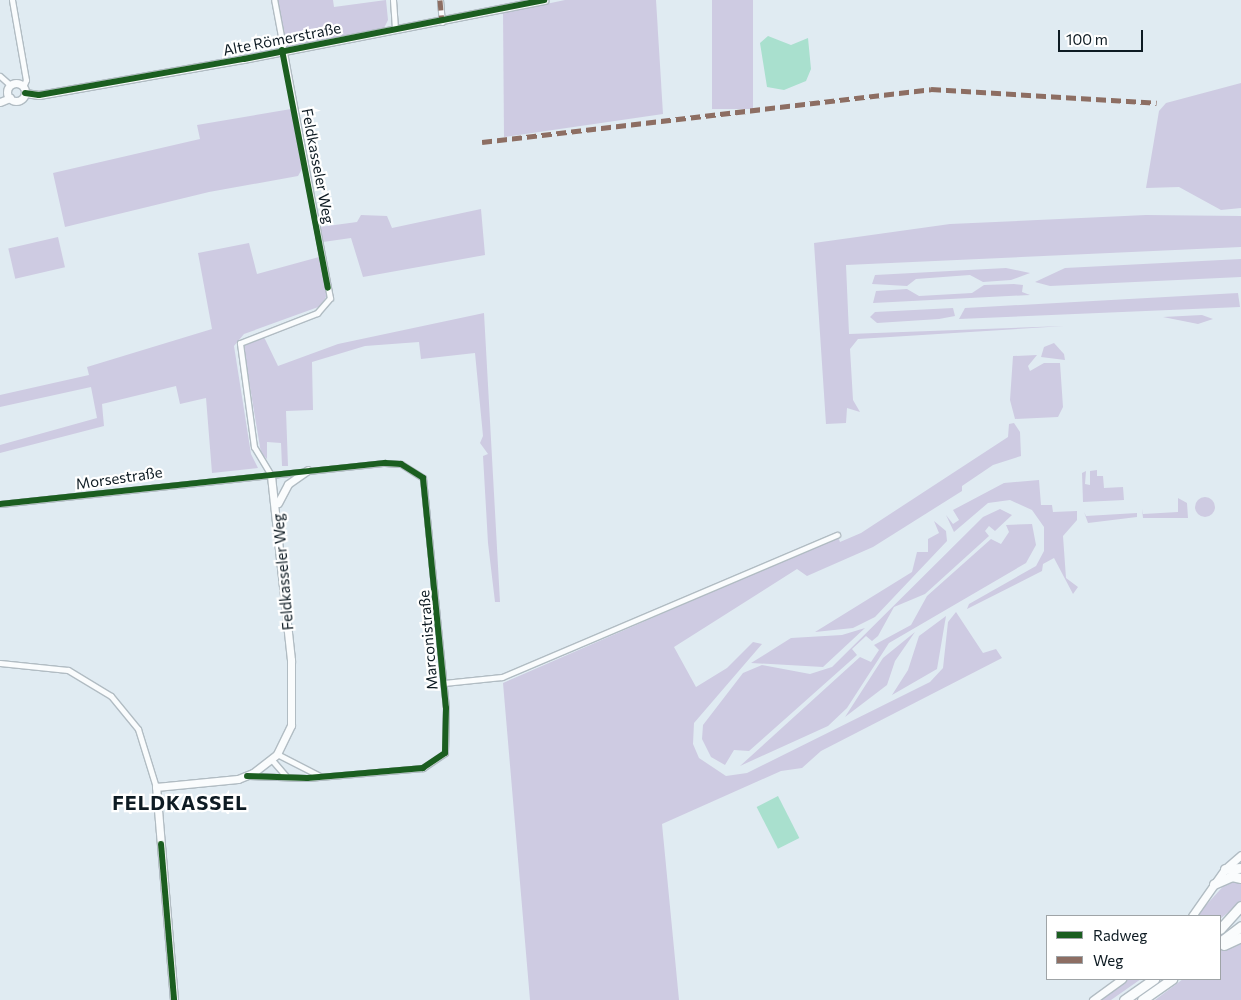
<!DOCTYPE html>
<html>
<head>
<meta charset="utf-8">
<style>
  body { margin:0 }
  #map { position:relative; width:1241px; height:1000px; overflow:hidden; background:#e0ebf2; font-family:Commissioner,sans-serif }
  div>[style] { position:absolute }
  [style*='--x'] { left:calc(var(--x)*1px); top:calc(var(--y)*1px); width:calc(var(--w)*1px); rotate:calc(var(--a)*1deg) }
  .green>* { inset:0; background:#cecbe2; transform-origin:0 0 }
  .round { border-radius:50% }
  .water>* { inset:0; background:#a9e0ce; transform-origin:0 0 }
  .roads { filter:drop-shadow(1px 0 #b1bcc3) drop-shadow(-1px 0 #b1bcc3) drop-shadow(0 1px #b1bcc3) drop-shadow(0 -1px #b1bcc3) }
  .street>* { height:5px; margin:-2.5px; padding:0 2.5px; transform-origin:2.5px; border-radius:2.5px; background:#fafcfd }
  .secondary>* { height:7px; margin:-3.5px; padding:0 3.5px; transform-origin:3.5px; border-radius:3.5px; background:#fafcfd }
  .secondary>.ring { margin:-3.5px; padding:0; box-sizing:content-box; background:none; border:7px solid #fafcfd; border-radius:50% }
  .highway>* { height:9px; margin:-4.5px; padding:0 4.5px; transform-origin:4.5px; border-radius:4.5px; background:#fafcfd }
  .quiet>* { height:5px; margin-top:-2.5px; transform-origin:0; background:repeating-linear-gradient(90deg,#8d6e63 0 10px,transparent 0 15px) }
  .cycleway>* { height:6px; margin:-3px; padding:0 3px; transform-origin:3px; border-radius:3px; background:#1b5e20 }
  span { translate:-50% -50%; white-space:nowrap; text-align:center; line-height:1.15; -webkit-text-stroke:4.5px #fff; paint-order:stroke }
  .street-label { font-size:15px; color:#0e1b23 }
  .district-label { font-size:20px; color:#0e1b23; font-weight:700; letter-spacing:1px }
  .legend { position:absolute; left:1046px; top:915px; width:175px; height:65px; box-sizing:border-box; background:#fff; border:1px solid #9fa4a7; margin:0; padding:6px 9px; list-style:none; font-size:15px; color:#0e1b23 }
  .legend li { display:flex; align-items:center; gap:10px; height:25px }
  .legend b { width:25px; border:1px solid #9fa4a7 }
  .scale { position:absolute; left:1058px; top:30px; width:85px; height:22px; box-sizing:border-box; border:2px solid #0e1b23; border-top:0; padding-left:6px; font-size:15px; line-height:18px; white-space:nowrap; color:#0e1b23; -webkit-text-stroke:4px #fff; paint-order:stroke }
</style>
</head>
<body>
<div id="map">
  <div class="green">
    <i style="clip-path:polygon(277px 0,333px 0,334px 7px,386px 0,388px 20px,383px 30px,285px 48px)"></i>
    <i style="clip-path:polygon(565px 0,656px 0,663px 114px,504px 137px,503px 13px)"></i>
    <i style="left:712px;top:0;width:41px;height:109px"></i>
    <i style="clip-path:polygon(1241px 83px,1241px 208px,1221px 210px,1179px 187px,1146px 188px,1159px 111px,1166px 103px)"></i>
    <i style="clip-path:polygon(291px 109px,302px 169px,298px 176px,209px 192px,65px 227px,53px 173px,200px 139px,197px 125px)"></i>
    <i style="clip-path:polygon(481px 209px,485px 255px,363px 277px,351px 238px,323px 242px,320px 227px,357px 222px,361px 215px,387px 216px,392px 228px)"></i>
    <i style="clip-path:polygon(1146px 215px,1241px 216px,1241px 247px,846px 265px,849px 334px,1064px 326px,858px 339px,850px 349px,853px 400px,860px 412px,847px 408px,846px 423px,826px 424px,814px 243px,950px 224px)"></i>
    <i style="left:58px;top:237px;width:31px;height:51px;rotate:77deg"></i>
    <i style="clip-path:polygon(249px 243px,257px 274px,319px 257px,327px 295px,321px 306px,244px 334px,234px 346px,251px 454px,258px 468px,212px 473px,206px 398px,180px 404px,176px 386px,102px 404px,104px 426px,0 453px,0 445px,97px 418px,91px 387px,0 407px,0 395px,89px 375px,87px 367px,212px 329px,198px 253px)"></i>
    <i style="clip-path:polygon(1241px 259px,1241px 277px,1050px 286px,1035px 282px,1065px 268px)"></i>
    <i style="clip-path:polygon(1006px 268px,1030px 273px,1011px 280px,983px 282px,970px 275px,916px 279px,907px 286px,872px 284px,875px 275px)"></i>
    <i style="clip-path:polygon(1014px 284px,1023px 285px,1022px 292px,1030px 295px,873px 303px,876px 291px,907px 289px,919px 296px,972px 293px,984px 285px)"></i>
    <i style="clip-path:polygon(1238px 293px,1240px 307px,959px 319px,965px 308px)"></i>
    <i style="clip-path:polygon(953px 308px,955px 316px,939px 319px,877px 323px,870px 317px,875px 312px)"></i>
    <i style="clip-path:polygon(326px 313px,264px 337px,278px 366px,338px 344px,484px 313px,500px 602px,495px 602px,488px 543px,483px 456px,488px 454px,480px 443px,483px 436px,475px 353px,421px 359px,419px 342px,365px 346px,312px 362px,313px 410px,286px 411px,288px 466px,282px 466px,281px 443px,267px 442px,267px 459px,261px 453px,243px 345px)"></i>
    <i style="clip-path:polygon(1202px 315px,1213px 319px,1198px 324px,1163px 317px)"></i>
    <i style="clip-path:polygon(1054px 343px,1064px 354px,1065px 360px,1041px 357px,1044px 347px)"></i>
    <i style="clip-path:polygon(1037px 355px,1028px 366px,1030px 371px,1044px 363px,1060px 363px,1063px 407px,1058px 417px,1015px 419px,1010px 400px,1013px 356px)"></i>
    <i style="clip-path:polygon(1014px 423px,1020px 432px,1021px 456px,993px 465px,962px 486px,962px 491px,873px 547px,807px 576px,797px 569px,674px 647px,696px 687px,727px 668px,753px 642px,762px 644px,694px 723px,693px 744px,699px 758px,726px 776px,747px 773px,930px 682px,943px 668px,948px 622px,956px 612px,983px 653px,996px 649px,1002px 658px,821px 751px,802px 768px,781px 771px,662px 824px,679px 1000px,530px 1000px,503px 683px,838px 537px,840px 542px,861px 533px,1008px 437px,1009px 424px)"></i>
    <i style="clip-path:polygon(1097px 470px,1097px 476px,1103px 476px,1104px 488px,1123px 487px,1124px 500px,1083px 502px,1082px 473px,1086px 471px,1085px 484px,1090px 485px,1090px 471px)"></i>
    <i style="clip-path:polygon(1039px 480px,1041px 505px,1052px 505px,1053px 512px,1077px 511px,1077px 520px,1063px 536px,1066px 578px,1078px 587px,1073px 594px,1054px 558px,1043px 564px,1042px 571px,967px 609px,969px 604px,1036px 566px,1044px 551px,1044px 527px,1032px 510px,1010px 500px,988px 503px,954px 532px,946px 515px,953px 524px,959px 520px,953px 510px,1004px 483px)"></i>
    <i class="round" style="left:1195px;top:497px;width:20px;height:20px"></i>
    <i style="clip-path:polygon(1178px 498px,1187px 503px,1188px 518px,1143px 518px,1142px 509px,1143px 514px,1178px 512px)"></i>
    <i style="clip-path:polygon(1000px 509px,1012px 515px,995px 531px,989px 526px,985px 531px,989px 536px,925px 594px,894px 607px,878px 636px,872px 641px,866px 636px,852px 649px,857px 655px,749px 751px,734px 750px,725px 765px,711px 757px,702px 739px,703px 725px,743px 673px,762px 665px,810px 674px,832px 667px,983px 517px)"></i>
    <i style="clip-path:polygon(1084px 512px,1086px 516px,1137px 513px,1137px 517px,1088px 523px)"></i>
    <i style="clip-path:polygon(934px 521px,946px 531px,947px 541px,875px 617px,853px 628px,815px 632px,912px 572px,917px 552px,928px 552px,928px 539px,939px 533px)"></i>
    <i style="clip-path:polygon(1032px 524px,1036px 545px,1026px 563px,889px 643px,847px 708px,828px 726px,740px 766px,860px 657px,871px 662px,879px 650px,874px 645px,911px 625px,927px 596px,991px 539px,1001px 544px,1009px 532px,1006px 525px)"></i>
    <i style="clip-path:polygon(946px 616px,937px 669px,892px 695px,908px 670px,919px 636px)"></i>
    <i style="clip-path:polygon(865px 628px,823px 667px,751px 663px,791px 638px,842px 635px)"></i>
    <i style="clip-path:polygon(915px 632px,895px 661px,887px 685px,845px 717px,883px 658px)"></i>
    <i style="clip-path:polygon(1229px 880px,1241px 882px,1241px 902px,1220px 919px,1196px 916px)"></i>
    <i style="clip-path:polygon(1241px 942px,1241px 1000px,1155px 1000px,1183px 979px,1220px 979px,1220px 951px,1231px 943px)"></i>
    <i style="clip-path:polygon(1128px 979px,1141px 979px,1111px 1000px,1098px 1000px)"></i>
  </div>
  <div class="water">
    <i style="clip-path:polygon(768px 36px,791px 45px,808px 38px,811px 69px,806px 81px,784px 90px,767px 87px,760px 43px)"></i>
    <i style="left:778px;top:796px;width:47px;height:24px;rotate:63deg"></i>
  </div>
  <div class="roads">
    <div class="street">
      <i style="--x:12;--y:0;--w:81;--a:80.1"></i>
      <i style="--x:26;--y:80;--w:8;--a:113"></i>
      <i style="--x:393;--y:0;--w:30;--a:86"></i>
      <i style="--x:440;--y:0;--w:22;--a:85"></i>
      <i style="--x:0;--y:76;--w:13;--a:42"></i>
      <i style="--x:271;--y:475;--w:33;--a:-121"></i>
      <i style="--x:254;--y:447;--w:105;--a:-97.7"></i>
      <i style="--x:240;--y:343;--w:83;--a:-21.3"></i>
      <i style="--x:317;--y:313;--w:20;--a:-49"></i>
      <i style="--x:330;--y:298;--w:303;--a:-100.6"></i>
      <i style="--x:0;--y:504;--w:387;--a:-6.1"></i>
      <i style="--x:385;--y:463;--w:16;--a:4"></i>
      <i style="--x:401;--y:464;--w:26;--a:32"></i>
      <i style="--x:423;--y:478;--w:231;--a:84.3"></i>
      <i style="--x:446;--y:708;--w:45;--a:91.3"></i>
      <i style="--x:445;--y:753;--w:27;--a:146"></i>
      <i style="--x:423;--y:768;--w:116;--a:175.1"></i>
      <i style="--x:307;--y:778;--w:58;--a:-178"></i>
      <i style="--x:0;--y:663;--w:68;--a:5.9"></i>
      <i style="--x:68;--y:670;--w:50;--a:31.2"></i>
      <i style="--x:111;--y:696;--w:43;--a:50.7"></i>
      <i style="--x:138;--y:729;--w:61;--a:72.8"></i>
      <i style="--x:444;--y:683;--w:58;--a:-5.9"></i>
      <i style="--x:502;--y:677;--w:364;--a:-23"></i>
      <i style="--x:277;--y:754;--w:48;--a:27.1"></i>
      <i style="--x:272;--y:760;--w:21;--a:49"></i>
    </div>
    <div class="secondary">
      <i class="ring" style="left:7px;top:83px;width:11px;height:11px"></i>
      <i style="--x:25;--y:93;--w:14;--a:8"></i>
      <i style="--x:39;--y:95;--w:208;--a:-10"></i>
      <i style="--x:244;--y:59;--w:306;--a:-11.1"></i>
      <i style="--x:0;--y:102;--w:11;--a:-22"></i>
      <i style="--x:278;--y:503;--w:21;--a:-62"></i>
      <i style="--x:288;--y:484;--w:24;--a:-35"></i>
      <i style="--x:1192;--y:916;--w:57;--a:-54.9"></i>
      <i style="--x:1225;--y:869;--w:21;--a:-41"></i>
      <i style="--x:174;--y:1000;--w:214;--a:-94.8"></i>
      <i style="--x:156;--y:787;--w:82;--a:-5.6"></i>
      <i style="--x:238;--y:779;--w:16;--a:-22"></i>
      <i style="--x:253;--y:773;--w:31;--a:-38"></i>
      <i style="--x:277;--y:754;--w:32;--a:-64"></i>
      <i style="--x:291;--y:725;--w:65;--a:-90"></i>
      <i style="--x:291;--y:660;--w:186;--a:-96.2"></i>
      <i style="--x:1093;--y:1000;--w:36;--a:-36"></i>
    </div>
    <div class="highway">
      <i style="--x:1225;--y:869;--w:16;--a:-4"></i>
      <i style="--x:1214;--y:884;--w:20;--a:-24"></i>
      <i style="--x:1232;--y:876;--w:9;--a:13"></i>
      <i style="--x:1220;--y:929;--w:31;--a:-48"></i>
      <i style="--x:1220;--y:942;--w:26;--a:-37"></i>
      <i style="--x:1224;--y:945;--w:19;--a:-25"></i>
      <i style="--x:1124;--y:1000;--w:37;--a:-35"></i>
      <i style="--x:1142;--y:1000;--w:37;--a:-35"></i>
    </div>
  </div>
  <div class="quiet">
    <i style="--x:440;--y:0;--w:22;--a:85"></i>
    <i style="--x:482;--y:142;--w:452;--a:-6.7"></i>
    <i style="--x:931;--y:89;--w:226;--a:3.5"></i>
  </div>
  <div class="cycleway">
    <i style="--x:282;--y:50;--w:242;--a:79.1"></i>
    <i style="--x:25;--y:93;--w:14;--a:8"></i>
    <i style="--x:39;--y:95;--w:208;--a:-10"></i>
    <i style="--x:244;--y:59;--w:306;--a:-11.1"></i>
    <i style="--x:0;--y:504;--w:387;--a:-6.1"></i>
    <i style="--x:385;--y:463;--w:16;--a:4"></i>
    <i style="--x:401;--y:464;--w:26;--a:32"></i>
    <i style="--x:423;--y:478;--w:231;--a:84.3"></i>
    <i style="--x:446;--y:708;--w:45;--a:91.3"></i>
    <i style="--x:445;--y:753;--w:27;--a:146"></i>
    <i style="--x:423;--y:768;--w:116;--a:175.1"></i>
    <i style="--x:307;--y:778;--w:60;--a:-178.1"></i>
    <i style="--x:161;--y:844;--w:157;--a:85.2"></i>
  </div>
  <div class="street-label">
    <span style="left:282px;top:39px;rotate:-11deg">Alte Römerstraße</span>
    <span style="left:318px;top:166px;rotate:79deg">Feldkasseler Weg</span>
    <span style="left:119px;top:478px;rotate:-8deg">Morsestraße</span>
    <span style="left:283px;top:572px;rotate:-95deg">Feldkasseler Weg</span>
    <span style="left:428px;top:640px;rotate:-95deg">Marconistraße</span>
  </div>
  <div class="district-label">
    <span style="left:180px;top:802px">FELDKASSEL</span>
  </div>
  <ul class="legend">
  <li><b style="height:6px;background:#1b5e20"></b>Radweg</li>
  <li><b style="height:6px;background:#8d6e63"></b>Weg</li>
  </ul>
  <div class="scale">100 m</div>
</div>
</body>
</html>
